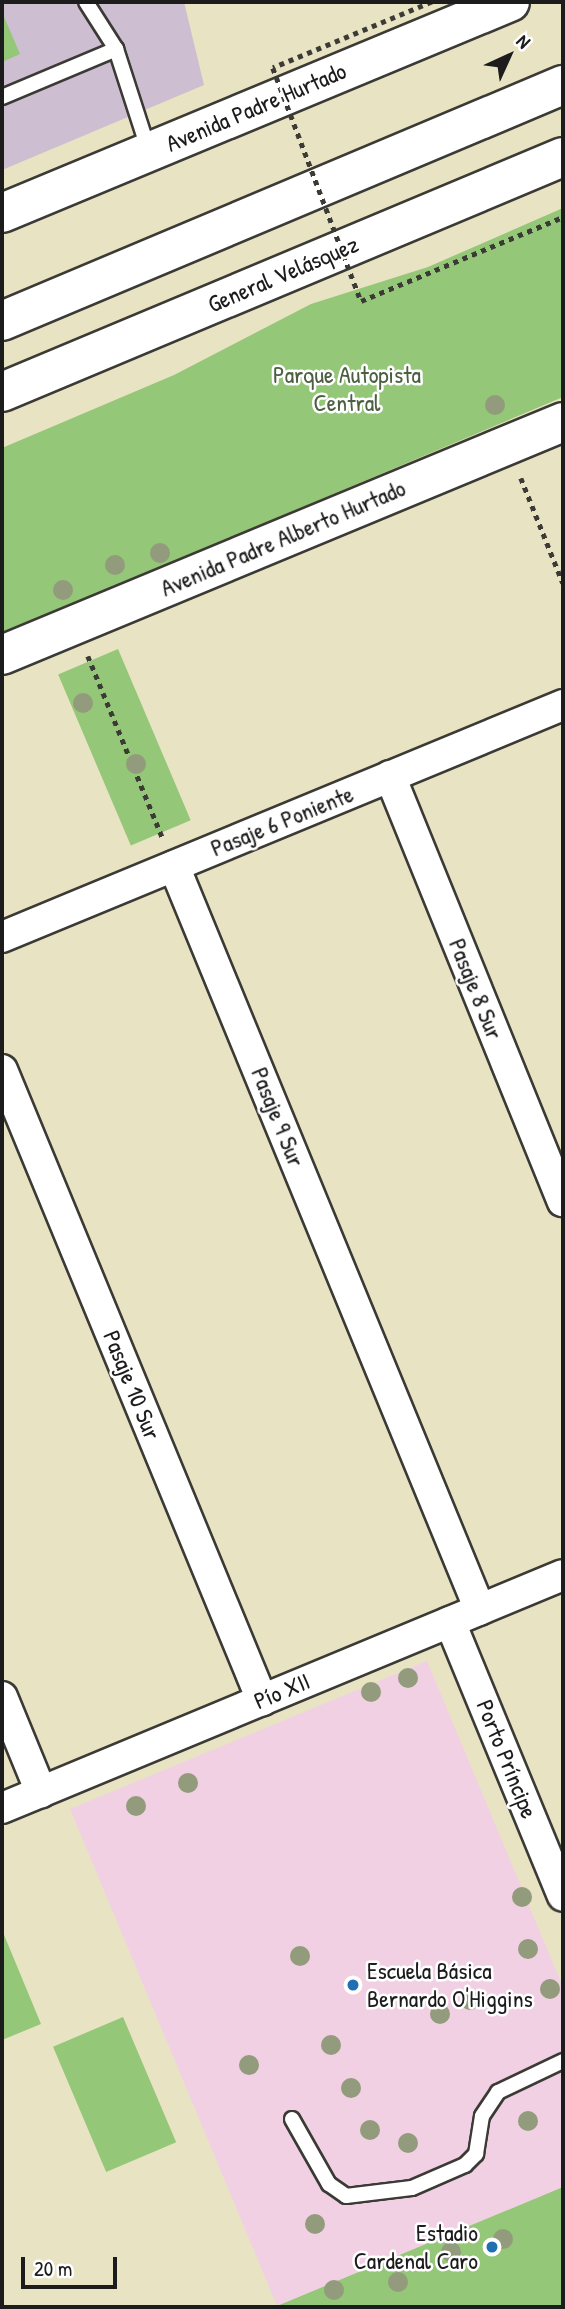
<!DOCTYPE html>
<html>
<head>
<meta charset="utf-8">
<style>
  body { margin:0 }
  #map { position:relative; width:565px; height:2309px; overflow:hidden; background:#e8e3c2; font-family:"Patrick Hand",sans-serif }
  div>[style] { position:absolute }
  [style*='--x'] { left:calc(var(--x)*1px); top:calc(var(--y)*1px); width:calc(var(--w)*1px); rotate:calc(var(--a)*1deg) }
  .built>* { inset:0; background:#f1d0e4 }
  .industrial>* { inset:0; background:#cebed1 }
  .green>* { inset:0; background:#94c778; transform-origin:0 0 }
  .path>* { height:4.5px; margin-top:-2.25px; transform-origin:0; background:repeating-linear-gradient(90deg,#3b3a35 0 5px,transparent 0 10px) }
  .roads { filter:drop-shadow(2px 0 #3b3a35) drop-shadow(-2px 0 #3b3a35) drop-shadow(0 2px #3b3a35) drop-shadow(0 -2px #3b3a35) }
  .lane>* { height:14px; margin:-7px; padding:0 7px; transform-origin:7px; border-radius:7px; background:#fff }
  .street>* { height:30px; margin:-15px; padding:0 15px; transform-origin:15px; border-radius:15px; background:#fff }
  .secondary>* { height:38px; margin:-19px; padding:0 19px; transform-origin:19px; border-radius:19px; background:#fff }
  .highway>* { height:38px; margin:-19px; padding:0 19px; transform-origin:19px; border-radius:19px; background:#fff }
  .path-bridge>* { height:4.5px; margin-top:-2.25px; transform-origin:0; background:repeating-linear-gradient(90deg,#3b3a35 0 5px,transparent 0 10px) }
  .trees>* { width:20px; height:20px; margin:-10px; border-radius:50%; background:#929b7b }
  .dots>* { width:19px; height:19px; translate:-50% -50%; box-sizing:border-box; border:4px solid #fff; border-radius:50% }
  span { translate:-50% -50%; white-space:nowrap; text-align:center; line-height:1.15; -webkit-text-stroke:5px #fff; paint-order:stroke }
  .street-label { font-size:24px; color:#1c1c1c }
  .park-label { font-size:24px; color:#4c6041 }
  .poi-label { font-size:24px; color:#1c1c1c }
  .left { translate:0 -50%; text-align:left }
  .right { translate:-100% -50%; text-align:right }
  .frame { position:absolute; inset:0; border:4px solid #1c1c1c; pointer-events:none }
  .north { position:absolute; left:474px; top:21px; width:70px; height:70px; -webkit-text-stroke:5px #fff; paint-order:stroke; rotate:45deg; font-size:19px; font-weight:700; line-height:28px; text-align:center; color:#1c1c1c }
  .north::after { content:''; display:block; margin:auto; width:24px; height:32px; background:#1c1c1c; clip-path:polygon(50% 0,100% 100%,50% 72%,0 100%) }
  .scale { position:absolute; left:21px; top:2257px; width:96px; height:32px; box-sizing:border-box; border:4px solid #1c1c1c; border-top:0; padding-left:9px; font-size:21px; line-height:24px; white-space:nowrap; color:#1c1c1c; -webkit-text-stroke:5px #fff; paint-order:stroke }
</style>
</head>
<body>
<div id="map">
  <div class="built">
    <i style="clip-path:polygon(427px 1661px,563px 1987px,563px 2187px,277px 2306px,70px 1809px)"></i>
  </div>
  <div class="industrial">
    <i style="clip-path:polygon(2px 2px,184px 2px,204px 85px,2px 170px)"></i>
  </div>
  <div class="green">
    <i style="clip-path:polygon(2px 12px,20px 54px,2px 62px)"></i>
    <i style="clip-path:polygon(563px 208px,563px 397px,2px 634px,2px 448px,174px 375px,311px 304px,428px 267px)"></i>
    <i style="left:118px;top:649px;width:186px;height:65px;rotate:67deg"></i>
    <i style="clip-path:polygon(2px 1930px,41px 2024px,2px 2040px)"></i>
    <i style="left:123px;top:2017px;width:136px;height:76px;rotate:67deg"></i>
    <i style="clip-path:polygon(563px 2187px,563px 2307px,273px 2307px,277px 2306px)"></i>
  </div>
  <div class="path">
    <i style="--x:521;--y:478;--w:113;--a:68.2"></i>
    <i style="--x:88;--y:656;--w:198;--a:67.7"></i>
  </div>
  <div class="roads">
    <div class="lane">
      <i style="--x:86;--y:2;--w:56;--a:57.4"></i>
      <i style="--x:116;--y:49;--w:107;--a:72.1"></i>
      <i style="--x:2;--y:97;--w:124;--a:-22.8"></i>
      <i style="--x:292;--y:2119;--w:75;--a:60.4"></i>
      <i style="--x:329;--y:2184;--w:21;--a:35"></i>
      <i style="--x:346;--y:2196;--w:66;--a:-6.9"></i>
      <i style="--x:412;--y:2188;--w:58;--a:-23.5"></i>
      <i style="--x:465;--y:2165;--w:16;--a:-45"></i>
      <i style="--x:476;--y:2154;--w:38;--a:-81"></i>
      <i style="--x:482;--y:2116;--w:29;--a:-56"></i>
      <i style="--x:498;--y:2092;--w:72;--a:-25.5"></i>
    </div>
    <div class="street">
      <i style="--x:390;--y:776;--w:459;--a:67.9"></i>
      <i style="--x:174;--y:866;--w:804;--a:67.64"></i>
      <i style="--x:2;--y:937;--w:607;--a:-22.47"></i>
      <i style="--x:2;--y:1070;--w:682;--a:67.57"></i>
      <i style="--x:450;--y:1622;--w:296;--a:67.6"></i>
      <i style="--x:2;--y:1697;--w:103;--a:67.7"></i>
      <i style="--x:2;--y:1808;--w:607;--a:-22.55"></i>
    </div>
    <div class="secondary">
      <i style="--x:2;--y:213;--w:550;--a:-22.56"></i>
      <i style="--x:2;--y:655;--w:607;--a:-22.55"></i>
    </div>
    <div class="highway">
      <i style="--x:2;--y:321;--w:609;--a:-22.82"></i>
      <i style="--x:2;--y:392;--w:608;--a:-22.73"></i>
    </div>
  </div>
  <div class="path-bridge">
    <i style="--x:432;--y:2;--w:172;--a:157.5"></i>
    <i style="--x:273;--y:68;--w:249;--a:69.3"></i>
    <i style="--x:361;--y:301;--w:219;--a:-22.6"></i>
  </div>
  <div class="trees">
    <i style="left:495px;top:405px"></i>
    <i style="left:160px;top:553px"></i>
    <i style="left:115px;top:565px"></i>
    <i style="left:63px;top:590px"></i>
    <i style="left:83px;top:703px"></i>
    <i style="left:136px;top:764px"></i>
    <i style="left:408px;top:1678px"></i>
    <i style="left:371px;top:1692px"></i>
    <i style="left:188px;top:1783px"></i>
    <i style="left:136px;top:1806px"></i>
    <i style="left:522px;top:1897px"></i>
    <i style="left:528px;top:1949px"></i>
    <i style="left:300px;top:1956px"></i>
    <i style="left:550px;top:1989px"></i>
    <i style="left:470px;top:2000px"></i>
    <i style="left:440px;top:2014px"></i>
    <i style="left:331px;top:2045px"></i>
    <i style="left:249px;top:2065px"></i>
    <i style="left:351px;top:2088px"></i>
    <i style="left:528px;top:2121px"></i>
    <i style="left:370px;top:2130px"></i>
    <i style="left:408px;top:2143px"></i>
    <i style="left:315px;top:2224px"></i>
    <i style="left:503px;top:2239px"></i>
    <i style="left:451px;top:2252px"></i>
    <i style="left:398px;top:2282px"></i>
    <i style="left:334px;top:2290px"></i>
  </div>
  <div class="dots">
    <i style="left:353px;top:1985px;background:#1f6fb2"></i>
    <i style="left:492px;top:2247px;background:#1f6fb2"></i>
  </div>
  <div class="street-label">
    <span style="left:256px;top:107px;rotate:-23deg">Avenida Padre Hurtado</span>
    <span style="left:283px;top:274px;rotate:-23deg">General Velásquez</span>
    <span style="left:283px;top:538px;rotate:-23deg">Avenida Padre Alberto Hurtado</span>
    <span style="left:282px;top:821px;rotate:-22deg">Pasaje 6 Poniente</span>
    <span style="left:476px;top:989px;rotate:68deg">Pasaje 8 Sur</span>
    <span style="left:278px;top:1117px;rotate:68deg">Pasaje 9 Sur</span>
    <span style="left:132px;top:1385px;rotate:68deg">Pasaje 10 Sur</span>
    <span style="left:282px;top:1691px;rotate:-23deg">Pío XII</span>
    <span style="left:507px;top:1759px;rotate:68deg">Porto Príncipe</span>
  </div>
  <div class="park-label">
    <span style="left:347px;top:389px">Parque Autopista<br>Central</span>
  </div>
  <div class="poi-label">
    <span class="left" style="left:367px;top:1985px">Escuela Básica<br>Bernardo O'Higgins</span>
    <span class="right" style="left:478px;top:2247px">Estadio<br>Cardenal Caro</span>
  </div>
  <div class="frame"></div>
  <div class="north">N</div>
  <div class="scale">20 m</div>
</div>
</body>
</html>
